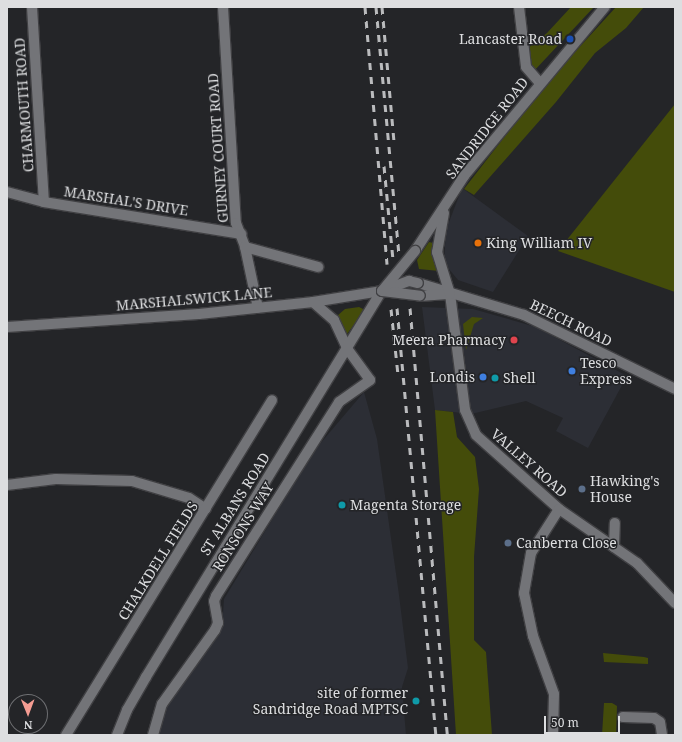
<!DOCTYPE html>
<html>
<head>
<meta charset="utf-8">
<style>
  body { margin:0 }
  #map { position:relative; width:682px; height:742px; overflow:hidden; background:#242528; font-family:"Noto Serif",serif }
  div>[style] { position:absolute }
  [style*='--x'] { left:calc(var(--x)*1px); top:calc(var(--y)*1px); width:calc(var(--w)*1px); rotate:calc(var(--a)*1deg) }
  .built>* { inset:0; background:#2c2e35 }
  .green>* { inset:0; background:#444c0a }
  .roads { filter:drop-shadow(1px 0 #404043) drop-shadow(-1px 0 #404043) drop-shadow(0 1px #404043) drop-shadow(0 -1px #404043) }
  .minor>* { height:10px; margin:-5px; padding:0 5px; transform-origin:5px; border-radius:5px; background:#737478 }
  .tertiary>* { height:10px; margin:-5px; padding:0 5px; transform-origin:5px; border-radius:5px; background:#737478 }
  .secondary>* { height:10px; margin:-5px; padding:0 5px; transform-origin:5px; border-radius:5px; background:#737478 }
  .rail>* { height:3px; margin-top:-1.5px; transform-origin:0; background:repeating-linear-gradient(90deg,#babbbd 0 7px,transparent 0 14px) }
  .bridges { filter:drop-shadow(1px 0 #404043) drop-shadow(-1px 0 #404043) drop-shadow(0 1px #404043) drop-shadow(0 -1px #404043) }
  .tertiary-bridge>* { height:10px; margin:-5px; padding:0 5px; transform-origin:5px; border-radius:5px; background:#737478 }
  .secondary-bridge>* { height:10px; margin:-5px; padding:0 5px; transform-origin:5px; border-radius:5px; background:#737478 }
  .dots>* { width:11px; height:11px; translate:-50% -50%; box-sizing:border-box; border:2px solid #242528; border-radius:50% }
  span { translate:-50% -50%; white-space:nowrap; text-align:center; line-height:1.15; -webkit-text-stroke:3px #242528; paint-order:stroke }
  .poi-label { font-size:14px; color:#dddee0 }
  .right { translate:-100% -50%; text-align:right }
  .left { translate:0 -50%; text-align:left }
  .street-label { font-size:14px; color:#dddee0 }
  .frame { position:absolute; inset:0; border:8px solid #dddee0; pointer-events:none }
  .north { position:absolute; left:8px; top:694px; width:40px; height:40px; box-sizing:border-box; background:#242528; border:1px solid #6e6f72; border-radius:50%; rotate:179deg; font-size:11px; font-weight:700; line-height:16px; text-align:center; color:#dddee0 }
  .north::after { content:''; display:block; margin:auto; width:14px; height:18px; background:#f59c92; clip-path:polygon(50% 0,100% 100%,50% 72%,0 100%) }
  .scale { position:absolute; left:544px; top:716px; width:76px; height:18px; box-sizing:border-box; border:2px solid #dddee0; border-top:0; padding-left:5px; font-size:12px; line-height:14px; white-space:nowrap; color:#dddee0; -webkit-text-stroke:3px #242528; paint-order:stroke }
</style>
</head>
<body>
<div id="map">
  <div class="built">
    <i style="clip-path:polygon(462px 188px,528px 236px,493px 292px,458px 280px,444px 263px,446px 230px)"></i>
    <i style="clip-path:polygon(422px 307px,473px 309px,536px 327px,627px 376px,588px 448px,556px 431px,563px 418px,526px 401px,471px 414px,435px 410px)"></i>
    <i style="clip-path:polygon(364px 392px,377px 439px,399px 595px,408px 668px,402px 687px,406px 735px,156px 735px,165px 706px,222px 628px,224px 599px,313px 452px)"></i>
  </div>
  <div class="green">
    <i style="clip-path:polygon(571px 7px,594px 7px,533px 72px,528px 48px,547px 33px)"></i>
    <i style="clip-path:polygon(616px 7px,644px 7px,626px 28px,595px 53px,556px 102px,474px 195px,464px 189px,544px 86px)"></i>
    <i style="clip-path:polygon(675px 104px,675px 292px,558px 251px)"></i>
    <i style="clip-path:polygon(429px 242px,433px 243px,439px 271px,419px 269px,417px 260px)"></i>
    <i style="clip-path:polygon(359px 307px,365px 310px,347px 334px,337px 316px,345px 309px)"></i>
    <i style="clip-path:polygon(472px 317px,483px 318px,474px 324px,466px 350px,463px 324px)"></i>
    <i style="clip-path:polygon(435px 410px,453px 412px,457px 437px,475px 457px,479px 489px,474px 557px,474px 640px,486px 652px,492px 735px,456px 735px)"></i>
    <i style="clip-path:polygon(603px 653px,644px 657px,648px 658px,648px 664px,604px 662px)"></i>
    <i style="clip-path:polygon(604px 703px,612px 703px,617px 706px,616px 735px,602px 735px)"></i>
  </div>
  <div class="roads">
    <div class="minor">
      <i style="--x:32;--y:7;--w:195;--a:86.5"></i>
      <i style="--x:223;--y:7;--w:216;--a:86.6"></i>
      <i style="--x:236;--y:223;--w:26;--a:69"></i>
      <i style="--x:245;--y:247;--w:62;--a:78"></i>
      <i style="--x:519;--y:7;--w:60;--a:83.3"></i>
      <i style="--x:526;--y:67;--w:21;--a:49"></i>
      <i style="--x:7;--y:192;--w:38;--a:15"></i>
      <i style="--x:44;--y:202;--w:200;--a:9.2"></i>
      <i style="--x:245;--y:247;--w:76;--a:15.3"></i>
      <i style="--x:450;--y:294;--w:117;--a:82.6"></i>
      <i style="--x:465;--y:410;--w:27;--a:66"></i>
      <i style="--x:476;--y:435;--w:111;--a:41.7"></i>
      <i style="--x:559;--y:509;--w:95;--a:34.7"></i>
      <i style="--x:637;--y:563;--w:55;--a:46.5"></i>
      <i style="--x:7;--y:485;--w:49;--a:-7"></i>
      <i style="--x:56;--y:479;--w:76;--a:1.5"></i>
      <i style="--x:132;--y:481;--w:59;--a:16.6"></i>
      <i style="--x:189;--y:498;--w:20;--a:33"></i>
      <i style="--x:614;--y:547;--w:24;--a:-88"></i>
      <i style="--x:623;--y:717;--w:31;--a:2"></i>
      <i style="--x:654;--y:718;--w:7;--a:34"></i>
      <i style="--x:660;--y:722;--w:13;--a:81"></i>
      <i style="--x:66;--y:735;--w:393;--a:-58.4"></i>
      <i style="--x:153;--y:735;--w:32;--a:-74"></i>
      <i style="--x:162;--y:704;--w:91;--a:-54.4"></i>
      <i style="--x:215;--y:630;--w:8;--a:-67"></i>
      <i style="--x:218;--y:623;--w:22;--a:-100"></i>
      <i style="--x:214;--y:601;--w:5;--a:-68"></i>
      <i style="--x:216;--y:596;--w:230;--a:-57.6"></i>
      <i style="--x:339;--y:402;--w:38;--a:-35"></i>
      <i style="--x:370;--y:380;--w:37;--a:-126"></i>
      <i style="--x:553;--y:735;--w:41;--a:-88.6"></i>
      <i style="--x:554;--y:694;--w:62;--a:-109.9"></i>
      <i style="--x:533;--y:636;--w:44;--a:-101.8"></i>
      <i style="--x:524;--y:593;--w:41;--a:-80.1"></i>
      <i style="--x:531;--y:553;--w:52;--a:-57.5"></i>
    </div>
    <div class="tertiary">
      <i style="--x:418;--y:283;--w:111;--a:16.8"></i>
      <i style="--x:524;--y:315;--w:168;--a:26.1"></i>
      <i style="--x:420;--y:296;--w:28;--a:-4"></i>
      <i style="--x:7;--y:327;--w:192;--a:-3.9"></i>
      <i style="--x:199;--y:314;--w:115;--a:-6"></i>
      <i style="--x:313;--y:302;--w:70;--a:-9.1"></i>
    </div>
    <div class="secondary">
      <i style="--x:444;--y:213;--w:40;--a:100"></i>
      <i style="--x:437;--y:252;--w:44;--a:72.8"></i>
      <i style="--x:415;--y:251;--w:90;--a:-56.8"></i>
      <i style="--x:464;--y:176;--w:220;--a:-50.2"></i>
      <i style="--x:313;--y:302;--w:28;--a:41"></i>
      <i style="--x:334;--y:320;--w:33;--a:65"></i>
      <i style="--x:117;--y:735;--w:27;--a:-68"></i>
      <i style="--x:127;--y:710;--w:38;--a:-60"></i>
      <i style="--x:146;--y:677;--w:452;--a:-58.6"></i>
    </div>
  </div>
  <div class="rail">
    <i style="--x:365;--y:7;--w:258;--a:85.1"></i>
    <i style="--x:376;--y:7;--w:247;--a:84.7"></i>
    <i style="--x:382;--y:7;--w:136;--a:84.9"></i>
    <i style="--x:384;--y:166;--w:93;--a:84.5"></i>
    <i style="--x:397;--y:308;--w:429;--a:84.8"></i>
    <i style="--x:410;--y:308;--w:429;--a:85"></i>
    <i style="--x:391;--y:309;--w:65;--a:83.9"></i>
  </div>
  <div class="bridges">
    <div class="tertiary-bridge">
      <i style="--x:384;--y:290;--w:27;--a:-20"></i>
      <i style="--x:409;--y:281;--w:9;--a:13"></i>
      <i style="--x:382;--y:291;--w:38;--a:7"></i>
    </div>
    <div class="secondary-bridge">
      <i style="--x:382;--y:291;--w:52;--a:-50.5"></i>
    </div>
  </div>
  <div class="dots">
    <i style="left:570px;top:39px;background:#1a4fb4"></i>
    <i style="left:478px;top:243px;background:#e8710a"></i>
    <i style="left:514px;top:340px;background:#e0444e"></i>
    <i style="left:572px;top:371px;background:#3f7fe0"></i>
    <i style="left:483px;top:377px;background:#3f7fe0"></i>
    <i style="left:495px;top:378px;background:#0f9aa8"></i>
    <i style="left:582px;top:489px;background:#5c6f8a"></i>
    <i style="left:342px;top:505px;background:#0f9aa8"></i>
    <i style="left:508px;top:543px;background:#5c6f8a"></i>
    <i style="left:416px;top:701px;background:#0f9aa8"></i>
  </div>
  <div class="poi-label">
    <span class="right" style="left:562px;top:39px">Lancaster Road</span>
    <span class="left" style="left:486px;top:243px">King William IV</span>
    <span class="right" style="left:506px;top:340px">Meera Pharmacy</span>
    <span class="left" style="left:580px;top:371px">Tesco<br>Express</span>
    <span class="right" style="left:475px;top:377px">Londis</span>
    <span class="left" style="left:503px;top:378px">Shell</span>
    <span class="left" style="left:590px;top:489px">Hawking's<br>House</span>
    <span class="left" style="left:350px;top:505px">Magenta Storage</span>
    <span class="left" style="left:516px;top:543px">Canberra Close</span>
    <span class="right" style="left:408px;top:701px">site of former<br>Sandridge Road MPTSC</span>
  </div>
  <div class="street-label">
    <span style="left:24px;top:105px;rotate:-94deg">CHARMOUTH ROAD</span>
    <span style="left:487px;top:128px;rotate:-52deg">SANDRIDGE ROAD</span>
    <span style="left:218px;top:148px;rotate:-94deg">GURNEY COURT ROAD</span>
    <span style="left:126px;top:201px;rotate:9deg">MARSHAL'S DRIVE</span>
    <span style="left:194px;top:299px;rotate:-5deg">MARSHALSWICK LANE</span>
    <span style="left:571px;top:323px;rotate:26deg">BEECH ROAD</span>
    <span style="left:529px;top:463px;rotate:41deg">VALLEY ROAD</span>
    <span style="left:235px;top:504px;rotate:-58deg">ST ALBANS ROAD</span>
    <span style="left:243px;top:527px;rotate:-58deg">RONSONS WAY</span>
    <span style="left:158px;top:561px;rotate:-58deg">CHALKDELL FIELDS</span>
  </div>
  <div class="frame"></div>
  <div class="north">N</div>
  <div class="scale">50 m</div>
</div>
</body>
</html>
